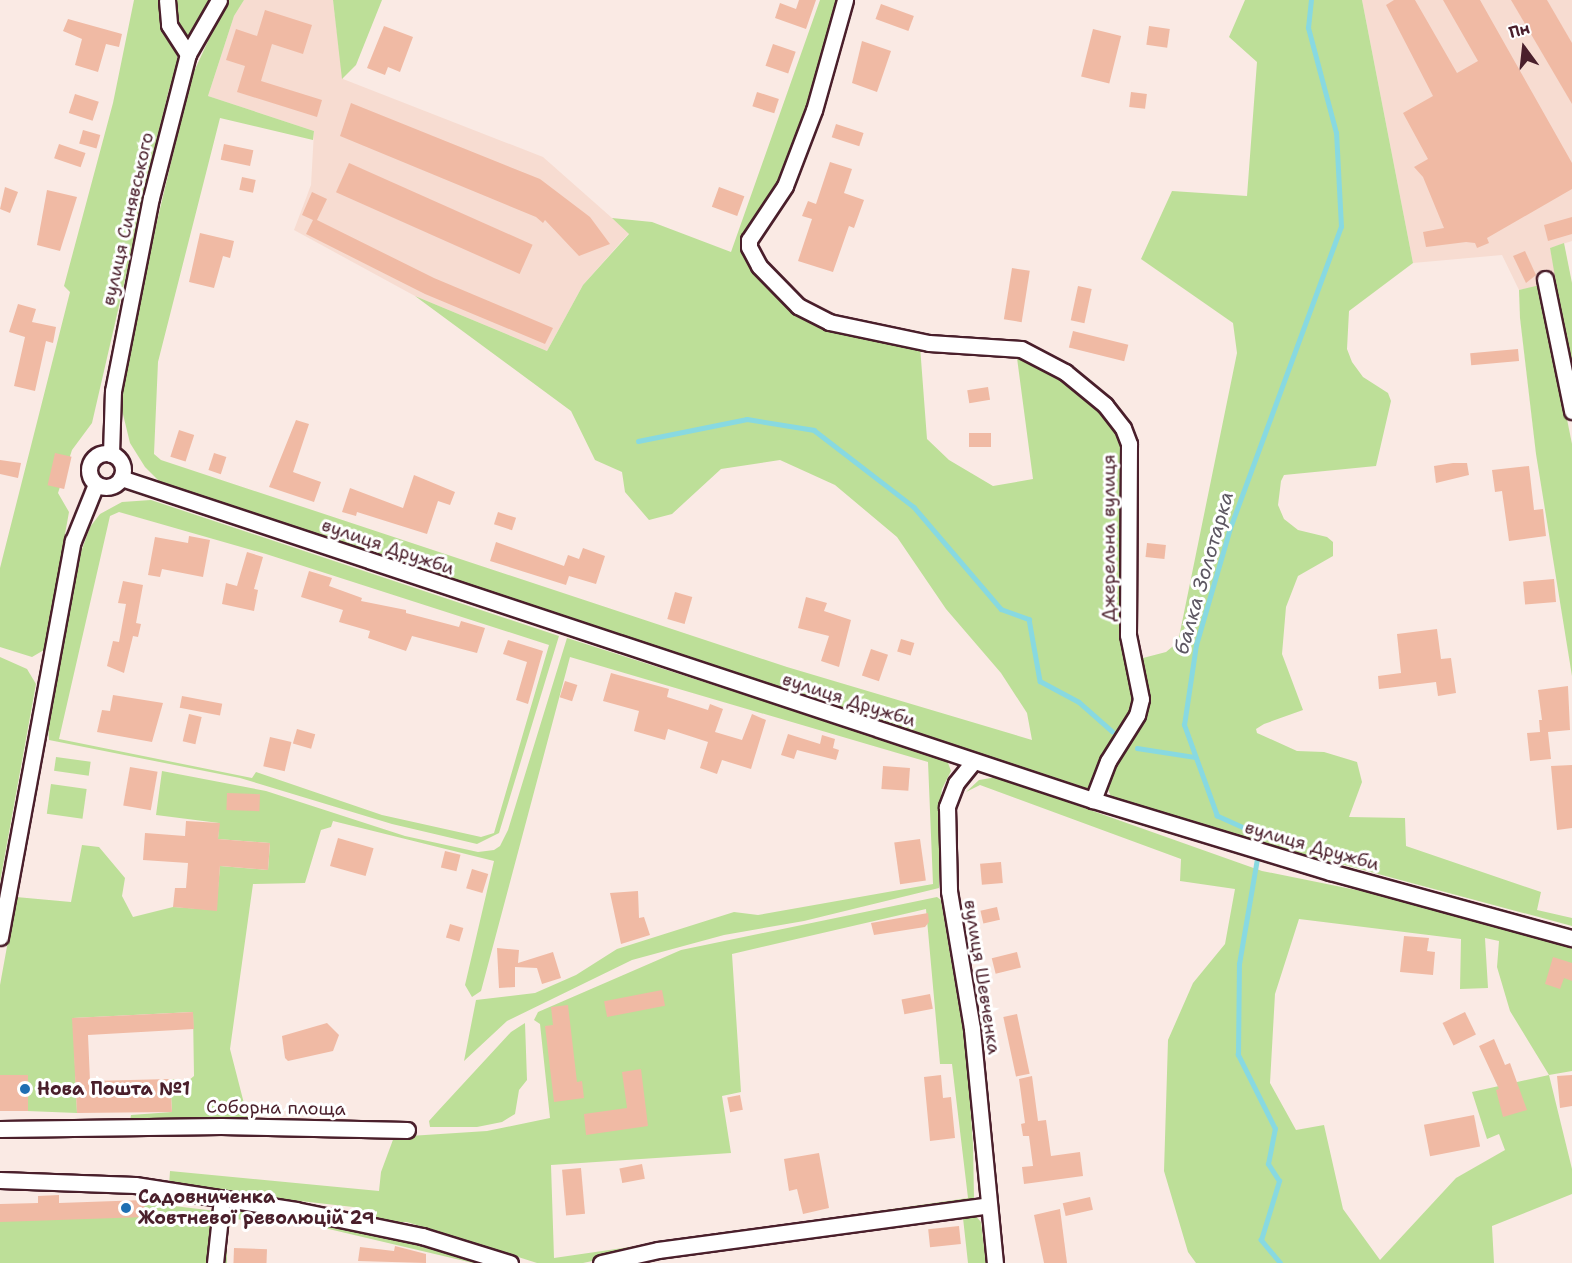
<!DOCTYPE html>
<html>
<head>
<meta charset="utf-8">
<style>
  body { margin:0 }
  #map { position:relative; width:1572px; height:1263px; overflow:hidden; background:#faeae4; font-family:"Shantell Sans",sans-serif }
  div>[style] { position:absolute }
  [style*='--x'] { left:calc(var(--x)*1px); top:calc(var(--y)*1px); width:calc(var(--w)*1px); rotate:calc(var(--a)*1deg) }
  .built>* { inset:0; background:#f7dcd1 }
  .green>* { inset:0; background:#bddf98; transform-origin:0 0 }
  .stream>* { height:4.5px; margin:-2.25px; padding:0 2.25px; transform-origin:2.25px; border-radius:2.25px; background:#88d9e1 }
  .building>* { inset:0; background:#f0baa4; transform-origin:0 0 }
  .roads { filter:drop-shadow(2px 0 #4a1f2b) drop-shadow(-2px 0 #4a1f2b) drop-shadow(0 2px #4a1f2b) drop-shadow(0 -2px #4a1f2b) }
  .minor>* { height:15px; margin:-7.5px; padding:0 7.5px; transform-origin:7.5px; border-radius:7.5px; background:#fff }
  .minor>.ring { margin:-7.5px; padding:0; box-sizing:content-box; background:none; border:15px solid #fff; border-radius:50% }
  .dots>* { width:16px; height:16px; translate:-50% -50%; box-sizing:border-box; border:3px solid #fff; border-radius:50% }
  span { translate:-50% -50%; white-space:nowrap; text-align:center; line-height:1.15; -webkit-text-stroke:6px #fff; paint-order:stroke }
  .street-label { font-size:18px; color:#4a1f2b }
  .poi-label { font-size:18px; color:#4a1f2b; font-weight:700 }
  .left { translate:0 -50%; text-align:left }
  .water-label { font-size:20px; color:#5d5762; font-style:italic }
  .north { position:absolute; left:1494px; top:18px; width:60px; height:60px; -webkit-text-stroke:4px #fff; paint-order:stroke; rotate:345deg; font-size:16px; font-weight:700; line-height:24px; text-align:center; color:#4a1f2b }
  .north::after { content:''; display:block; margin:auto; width:21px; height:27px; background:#4a1f2b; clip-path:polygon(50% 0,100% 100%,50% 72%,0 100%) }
</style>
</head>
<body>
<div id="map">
  <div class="built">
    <i style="clip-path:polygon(244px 0,333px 0,343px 79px,543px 157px,629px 233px,583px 285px,547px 351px,415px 296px,294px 230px,311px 185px,314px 131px,208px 96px,234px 16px)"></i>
    <i style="clip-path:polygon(1362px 0,1572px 0,1572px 241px,1550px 248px,1557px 282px,1519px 290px,1502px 255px,1413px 263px)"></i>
  </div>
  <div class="green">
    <i style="clip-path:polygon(134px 0,163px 0,177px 47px,177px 74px,169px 89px,92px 423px,72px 450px,58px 493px,69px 512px,44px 650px,32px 657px,0 647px,0 568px,70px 292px,64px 286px,113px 103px)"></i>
    <i style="clip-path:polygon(173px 0,210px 0,189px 39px,175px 20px)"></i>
    <i style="clip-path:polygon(227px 0,244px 0,234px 16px,208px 96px,314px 131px,313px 140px,220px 118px,158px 362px,154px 454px,161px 460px,787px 667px,1032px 740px,1027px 713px,1001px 673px,946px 609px,897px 537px,835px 485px,780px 460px,721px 469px,672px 514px,649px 520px,625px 492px,622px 472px,595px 460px,571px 411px,415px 296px,547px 351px,583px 285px,629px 234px,612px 218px,652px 222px,731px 252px,820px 0,841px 0,808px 117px,781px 184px,746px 238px,804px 315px,920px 346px,927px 439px,949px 460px,993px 486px,1033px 479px,1017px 358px,1067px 380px,1097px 406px,1124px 439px,1135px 701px,1088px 788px,1076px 788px,163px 485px,145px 467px,130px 443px,120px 402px,124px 361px,191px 78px)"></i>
    <i style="clip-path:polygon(333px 0,382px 0,356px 65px,342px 79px)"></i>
    <i style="clip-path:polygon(1245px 0,1362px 0,1413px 263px,1349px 311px,1347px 349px,1352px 362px,1363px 377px,1388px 393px,1391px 401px,1376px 466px,1284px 475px,1281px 481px,1278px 505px,1284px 519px,1298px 530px,1327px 537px,1333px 542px,1333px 556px,1298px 576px,1286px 607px,1282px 654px,1303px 710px,1264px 724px,1256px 729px,1257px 733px,1297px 751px,1324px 752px,1357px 762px,1362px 782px,1349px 817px,1405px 818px,1406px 846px,1541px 892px,1537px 910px,1572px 918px,1572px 926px,1218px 831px,1112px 799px,1107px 787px,1107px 776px,1137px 721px,1134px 643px,1143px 658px,1166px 652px,1178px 642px,1237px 353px,1233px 323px,1141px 259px,1172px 191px,1247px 196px,1257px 62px,1229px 37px)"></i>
    <i style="clip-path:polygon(1564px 243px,1572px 283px,1572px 374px,1550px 248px)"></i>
    <i style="clip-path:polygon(1540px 285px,1572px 444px,1572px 676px,1536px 454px,1520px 318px,1519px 290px)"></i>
    <i style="clip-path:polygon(evenodd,151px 500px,559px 636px,499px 833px,477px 844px,392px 824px,240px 778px,49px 740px,48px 724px,81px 552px,90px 527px,100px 514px,122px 502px,151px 500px,119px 512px,266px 554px,549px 645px,494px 833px,481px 837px,382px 815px,256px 772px,252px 778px,59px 739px,110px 516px,119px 512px)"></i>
    <i style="clip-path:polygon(567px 638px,947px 760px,951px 771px,942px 789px,939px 811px,939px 888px,804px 921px,724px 935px,632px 960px,507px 1021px,464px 1061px,476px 1000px,535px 993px,576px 975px,617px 949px,734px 912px,758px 915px,933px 884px,928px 762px,570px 657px,481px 991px,472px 997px,465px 985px,494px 861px,333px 821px,331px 827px,321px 830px,305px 883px,253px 884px,230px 1049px,248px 1119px,130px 1121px,131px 1115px,172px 1112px,170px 1079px,188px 1081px,194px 1076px,193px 1012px,73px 1018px,77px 1113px,27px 1111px,28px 1075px,0 1075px,0 985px,16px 897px,71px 902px,82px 845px,99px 847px,125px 878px,122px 896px,133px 917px,173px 907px,216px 910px,220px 866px,268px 870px,270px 843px,218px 839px,219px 823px,156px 815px,162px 771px,266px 791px,405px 836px,478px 852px,494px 850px,500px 846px,508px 830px)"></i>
    <i style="clip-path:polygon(0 657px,27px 669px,36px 684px,0 882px)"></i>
    <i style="left:56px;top:757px;width:35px;height:14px;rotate:8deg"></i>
    <i style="clip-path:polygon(evenodd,997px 777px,1262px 871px,1386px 896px,1572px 944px,1572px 1071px,1549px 1075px,1572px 1169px,1572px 1194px,1492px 1226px,1494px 1263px,1196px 1263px,1188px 1252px,1164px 1171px,1168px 1040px,1193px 983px,1225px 944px,1235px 889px,1180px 881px,1181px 859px,980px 785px,966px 792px,979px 780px,997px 777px,1299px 919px,1461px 939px,1460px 989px,1488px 988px,1485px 938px,1499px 941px,1497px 967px,1510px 1011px,1549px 1075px,1472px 1092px,1487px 1139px,1499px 1134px,1505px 1150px,1456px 1178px,1380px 1260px,1343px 1209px,1324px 1125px,1296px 1130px,1270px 1083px,1275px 994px,1299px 919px)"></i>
    <i style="left:51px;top:784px;width:36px;height:30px;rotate:8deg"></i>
    <i style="clip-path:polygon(evenodd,937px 897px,941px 900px,966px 1047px,973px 1144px,974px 1198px,969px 1203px,643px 1250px,583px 1263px,537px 1263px,407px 1222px,374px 1222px,353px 1207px,169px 1186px,170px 1171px,379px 1191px,381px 1172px,394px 1137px,487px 1131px,550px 1118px,540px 1024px,534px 1020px,538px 1012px,681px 950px,937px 897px,926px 909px,940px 1064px,952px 1064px,968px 1198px,554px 1258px,551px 1165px,731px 1153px,722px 1096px,741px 1092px,732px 954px,926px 909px)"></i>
    <i style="clip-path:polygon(525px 1023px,527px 1080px,519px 1090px,515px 1114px,502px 1122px,477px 1127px,430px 1127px,429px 1121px,438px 1111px,511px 1032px)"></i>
    <i style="clip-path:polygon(157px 1204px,216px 1211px,212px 1263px,0 1263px,0 1205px)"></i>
    <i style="clip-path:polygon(241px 1211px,317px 1219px,414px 1239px,491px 1263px,473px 1263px,299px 1222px,227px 1219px,227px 1263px,219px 1263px,223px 1218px)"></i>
    <i style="clip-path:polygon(973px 1213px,981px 1222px,986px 1263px,968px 1263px,963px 1218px,822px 1235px)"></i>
  </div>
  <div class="stream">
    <i style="--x:638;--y:441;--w:111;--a:-11.4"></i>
    <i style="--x:747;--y:419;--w:68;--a:9.3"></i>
    <i style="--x:814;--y:430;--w:126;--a:37.6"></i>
    <i style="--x:914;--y:507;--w:134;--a:49.5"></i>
    <i style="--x:1001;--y:609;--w:30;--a:20"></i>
    <i style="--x:1029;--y:619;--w:63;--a:79.9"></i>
    <i style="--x:1040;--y:681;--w:44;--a:28.3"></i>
    <i style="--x:1079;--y:702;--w:44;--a:41.3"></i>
    <i style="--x:1137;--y:748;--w:59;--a:8.8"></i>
    <i style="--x:1280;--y:1263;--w:30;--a:-130"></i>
    <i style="--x:1261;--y:1240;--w:62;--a:-73"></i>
    <i style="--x:1279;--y:1181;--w:20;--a:-123"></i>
    <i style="--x:1268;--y:1164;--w:36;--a:-79"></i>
    <i style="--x:1275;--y:1129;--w:83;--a:-116.6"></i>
    <i style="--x:1238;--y:1055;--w:91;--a:-89.4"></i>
    <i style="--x:1239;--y:964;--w:125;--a:-80.3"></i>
    <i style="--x:1260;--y:841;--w:8;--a:-113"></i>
    <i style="--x:1257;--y:834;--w:44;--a:-155.8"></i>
    <i style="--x:1217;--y:816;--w:97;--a:-109.9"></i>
    <i style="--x:1184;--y:725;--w:81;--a:-81.5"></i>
    <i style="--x:1196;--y:645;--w:122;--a:-73.8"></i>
    <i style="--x:1230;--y:528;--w:321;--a:-69.8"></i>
    <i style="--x:1341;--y:227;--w:94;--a:-93"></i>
    <i style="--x:1336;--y:133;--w:109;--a:-104.9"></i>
    <i style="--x:1308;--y:28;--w:28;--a:-84"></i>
  </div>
  <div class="building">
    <i style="clip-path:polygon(799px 0,816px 0,806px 29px,775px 18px,780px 3px,796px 9px)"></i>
    <i style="clip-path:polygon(1394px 0,1415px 0,1457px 73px,1478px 61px,1443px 0,1480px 0,1572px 163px,1572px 189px,1487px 238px,1489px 243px,1477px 248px,1475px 243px,1466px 242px,1426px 247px,1423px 232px,1444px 228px,1423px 177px,1414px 167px,1428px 159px,1403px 113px,1433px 96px,1386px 5px)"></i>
    <i style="clip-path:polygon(1511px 0,1547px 0,1572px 43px,1572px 104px)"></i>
    <i style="left:881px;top:4px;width:35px;height:16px;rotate:20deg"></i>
    <i style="clip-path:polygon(265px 10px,312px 25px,303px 54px,272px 44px,261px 81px,322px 100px,317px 117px,237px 92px,245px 66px,226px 60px,236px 29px,257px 36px)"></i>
    <i style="clip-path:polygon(68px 19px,122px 34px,119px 47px,106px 44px,98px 72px,75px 65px,82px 39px,63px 31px)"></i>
    <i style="clip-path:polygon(384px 26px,413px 37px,400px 72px,388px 67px,385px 75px,367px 68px)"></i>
    <i style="left:1149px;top:26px;width:21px;height:19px;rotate:8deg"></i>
    <i style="left:1093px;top:29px;width:29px;height:49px;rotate:14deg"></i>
    <i style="clip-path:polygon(862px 41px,891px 51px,877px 92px,852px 83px)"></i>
    <i style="left:773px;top:44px;width:24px;height:23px;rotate:19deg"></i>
    <i style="left:757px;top:92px;width:23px;height:15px;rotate:18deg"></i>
    <i style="left:1131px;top:92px;width:16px;height:15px;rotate:7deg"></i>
    <i style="left:75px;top:94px;width:25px;height:20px;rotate:18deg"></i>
    <i style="clip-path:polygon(351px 103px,540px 179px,590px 217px,610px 244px,579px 256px,545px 220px,543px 223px,536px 217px,340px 136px)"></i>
    <i style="left:836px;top:124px;width:29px;height:14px;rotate:18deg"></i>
    <i style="left:83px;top:130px;width:18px;height:14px;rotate:16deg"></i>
    <i style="left:59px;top:144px;width:28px;height:15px;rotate:19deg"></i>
    <i style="left:224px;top:144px;width:30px;height:16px;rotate:12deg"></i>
    <i style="clip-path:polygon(830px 162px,852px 169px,844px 193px,864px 200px,854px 228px,849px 226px,833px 272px,798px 261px,812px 219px,802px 216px,808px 201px,816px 204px)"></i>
    <i style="left:349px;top:163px;width:201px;height:32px;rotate:24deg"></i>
    <i style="left:242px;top:177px;width:14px;height:13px;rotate:12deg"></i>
    <i style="clip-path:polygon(5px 187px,18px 192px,10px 213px,0 209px)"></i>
    <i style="left:719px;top:187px;width:27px;height:21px;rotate:20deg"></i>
    <i style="clip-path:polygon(47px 190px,77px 197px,60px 251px,37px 245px)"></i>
    <i style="clip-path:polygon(312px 192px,327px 199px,317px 220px,434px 278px,553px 328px,545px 344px,425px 294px,306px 234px,313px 220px,302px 215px)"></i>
    <i style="clip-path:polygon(1572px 217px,1572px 234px,1548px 241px,1544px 225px)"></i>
    <i style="clip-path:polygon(200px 233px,234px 241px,230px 258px,223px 256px,214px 288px,189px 282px)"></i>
    <i style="clip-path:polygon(1525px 251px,1536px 275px,1526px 283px,1513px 256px)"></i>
    <i style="left:1012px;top:268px;width:18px;height:52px;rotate:9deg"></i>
    <i style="left:1078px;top:286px;width:14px;height:35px;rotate:12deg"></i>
    <i style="clip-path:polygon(18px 304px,36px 309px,32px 322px,56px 327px,53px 343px,46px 341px,35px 391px,14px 386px,25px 337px,9px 332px)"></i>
    <i style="left:1073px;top:331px;width:57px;height:17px;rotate:14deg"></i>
    <i style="left:1518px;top:349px;width:12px;height:48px;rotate:85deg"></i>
    <i style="left:988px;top:387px;width:13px;height:21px;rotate:81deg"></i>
    <i style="clip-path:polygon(296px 420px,309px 424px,293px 472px,321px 482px,314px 502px,269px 487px)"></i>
    <i style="left:179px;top:430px;width:16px;height:28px;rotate:18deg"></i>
    <i style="left:969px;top:433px;width:22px;height:14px"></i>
    <i style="left:55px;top:453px;width:17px;height:33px;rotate:13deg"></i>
    <i style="left:214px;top:453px;width:13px;height:18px;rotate:18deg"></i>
    <i style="clip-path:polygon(0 460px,21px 463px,18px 478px,0 474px)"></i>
    <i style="clip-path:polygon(1453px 463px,1467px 463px,1469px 475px,1436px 483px,1434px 466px)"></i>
    <i style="clip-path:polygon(1529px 466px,1534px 510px,1543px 509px,1546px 536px,1509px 541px,1502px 491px,1495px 492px,1492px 470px)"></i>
    <i style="clip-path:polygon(414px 475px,455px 492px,450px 505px,438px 501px,427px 534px,357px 512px,356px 516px,342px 512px,350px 488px,403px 508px)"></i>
    <i style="left:498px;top:512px;width:19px;height:13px;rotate:18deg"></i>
    <i style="clip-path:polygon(189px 536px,210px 540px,203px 577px,162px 569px,160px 577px,148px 575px,155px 537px,188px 543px)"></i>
    <i style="clip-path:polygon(496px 542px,564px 566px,568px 555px,579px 559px,583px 548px,605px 556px,596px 584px,569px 576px,566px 585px,490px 561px)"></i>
    <i style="left:1147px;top:543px;width:19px;height:14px;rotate:6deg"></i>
    <i style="clip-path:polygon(247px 552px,263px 557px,254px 589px,258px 590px,254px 611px,222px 604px,226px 583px,237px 586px)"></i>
    <i style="clip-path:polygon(309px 571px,332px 578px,329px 586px,362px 598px,361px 601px,406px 610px,406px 613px,459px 627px,461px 621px,485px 628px,477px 653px,412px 636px,406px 651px,368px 638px,370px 631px,339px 622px,343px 610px,301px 597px)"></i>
    <i style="left:1554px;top:579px;width:23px;height:31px;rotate:85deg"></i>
    <i style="clip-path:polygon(123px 581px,143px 585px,136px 623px,141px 624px,138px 637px,133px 636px,124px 673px,107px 666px,113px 641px,119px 642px,126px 604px,118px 603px)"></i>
    <i style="left:675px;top:592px;width:18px;height:28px;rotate:16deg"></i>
    <i style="clip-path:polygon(806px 597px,827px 603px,824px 611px,851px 620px,839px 667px,821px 661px,829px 636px,798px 628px)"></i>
    <i style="clip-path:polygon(1437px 629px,1441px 659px,1451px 658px,1456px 693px,1438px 696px,1436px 682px,1379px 689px,1378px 676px,1401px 673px,1397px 634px)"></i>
    <i style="left:901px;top:639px;width:14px;height:13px;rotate:17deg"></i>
    <i style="clip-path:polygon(508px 640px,543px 651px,528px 704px,516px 700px,527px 662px,503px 654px)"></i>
    <i style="left:871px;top:649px;width:18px;height:28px;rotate:19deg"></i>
    <i style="clip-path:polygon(611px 673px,669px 689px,667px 697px,708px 710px,710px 704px,723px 709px,715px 732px,742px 740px,752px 714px,766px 720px,751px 769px,722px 760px,717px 774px,700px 768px,708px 742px,668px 729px,665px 740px,634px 731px,639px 711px,603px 701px)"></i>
    <i style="left:565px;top:681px;width:13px;height:17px;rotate:18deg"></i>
    <i style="clip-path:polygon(1568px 686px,1570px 730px,1548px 732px,1551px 759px,1530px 761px,1527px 733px,1540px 732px,1539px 720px,1542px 720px,1538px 690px)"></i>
    <i style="clip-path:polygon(113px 695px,163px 703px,152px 742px,97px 732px,102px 710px,110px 711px)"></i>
    <i style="left:182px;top:696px;width:41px;height:12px;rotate:11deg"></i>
    <i style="left:189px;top:714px;width:13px;height:28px;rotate:13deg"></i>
    <i style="left:297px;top:729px;width:19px;height:15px;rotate:16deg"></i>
    <i style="clip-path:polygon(788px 734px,820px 744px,822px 735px,835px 739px,833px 748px,839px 750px,836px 760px,797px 750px,794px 759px,781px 755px)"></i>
    <i style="left:270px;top:737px;width:22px;height:30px;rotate:13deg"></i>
    <i style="clip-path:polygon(1572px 765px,1572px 828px,1557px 830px,1551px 766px)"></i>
    <i style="left:883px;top:766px;width:27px;height:23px;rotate:4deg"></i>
    <i style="left:130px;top:767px;width:28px;height:39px;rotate:10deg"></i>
    <i style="left:227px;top:793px;width:33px;height:17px;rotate:2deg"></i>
    <i style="clip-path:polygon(186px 821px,220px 823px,218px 839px,270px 843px,268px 870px,220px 866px,217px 911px,173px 907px,175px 888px,186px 888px,188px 863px,143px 860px,145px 833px,185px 836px)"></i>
    <i style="left:338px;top:838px;width:37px;height:29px;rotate:16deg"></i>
    <i style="left:920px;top:839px;width:42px;height:26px;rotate:82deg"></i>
    <i style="left:445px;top:851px;width:16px;height:17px;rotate:14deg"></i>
    <i style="left:1001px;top:862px;width:21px;height:21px;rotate:85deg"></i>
    <i style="left:472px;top:869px;width:17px;height:20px;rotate:17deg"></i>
    <i style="clip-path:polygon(638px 891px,639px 918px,644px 917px,650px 935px,621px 944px,610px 893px)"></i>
    <i style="left:997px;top:907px;width:13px;height:17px;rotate:77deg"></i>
    <i style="clip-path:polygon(928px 913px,929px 922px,925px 927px,874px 935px,871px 923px)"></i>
    <i style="left:450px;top:924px;width:14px;height:14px;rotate:17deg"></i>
    <i style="clip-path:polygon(1404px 936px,1429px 938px,1427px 951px,1435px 952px,1433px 975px,1400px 972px)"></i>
    <i style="clip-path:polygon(497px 948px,519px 950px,518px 963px,553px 952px,561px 978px,542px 984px,537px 968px,515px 967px,515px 987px,499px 988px)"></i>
    <i style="left:1017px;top:952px;width:16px;height:26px;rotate:76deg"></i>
    <i style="clip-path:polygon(1553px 957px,1572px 963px,1572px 981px,1564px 978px,1560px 989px,1545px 984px)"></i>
    <i style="left:662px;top:990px;width:16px;height:59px;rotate:79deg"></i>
    <i style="left:930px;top:994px;width:15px;height:29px;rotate:79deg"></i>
    <i style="clip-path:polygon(568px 1005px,577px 1082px,582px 1081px,584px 1098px,554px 1102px,545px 1026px,553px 1025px,551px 1007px)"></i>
    <i style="clip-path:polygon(193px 1012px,194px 1029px,88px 1035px,90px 1081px,170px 1079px,172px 1112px,77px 1113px,72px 1018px)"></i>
    <i style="left:1465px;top:1012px;width:25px;height:25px;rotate:64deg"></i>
    <i style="left:1017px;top:1014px;width:61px;height:14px;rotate:78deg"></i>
    <i style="clip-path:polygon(327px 1023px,339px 1035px,333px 1051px,288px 1061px,285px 1058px,282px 1036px)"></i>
    <i style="clip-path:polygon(1494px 1039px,1505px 1065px,1510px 1063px,1527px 1110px,1503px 1117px,1496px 1090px,1499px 1089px,1479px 1046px)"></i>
    <i style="clip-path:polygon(641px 1069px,648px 1126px,586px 1135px,584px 1114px,627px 1108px,622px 1072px)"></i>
    <i style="left:0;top:1075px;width:28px;height:36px"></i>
    <i style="clip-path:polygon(941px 1075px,943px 1098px,951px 1097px,955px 1138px,930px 1141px,924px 1077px)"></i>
    <i style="clip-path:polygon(1572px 1075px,1572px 1106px,1560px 1108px,1557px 1076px)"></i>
    <i style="clip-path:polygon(1032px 1076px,1038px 1121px,1046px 1120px,1051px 1156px,1080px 1152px,1083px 1176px,1024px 1184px,1022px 1167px,1033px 1166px,1029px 1136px,1023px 1136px,1021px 1124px,1025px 1123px,1019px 1079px)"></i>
    <i style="left:740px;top:1095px;width:15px;height:13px;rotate:79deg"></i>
    <i style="left:1474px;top:1115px;width:32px;height:51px;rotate:79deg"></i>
    <i style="clip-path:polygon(819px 1153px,829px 1208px,803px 1214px,797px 1189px,789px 1191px,784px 1159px)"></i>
    <i style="left:642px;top:1164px;width:15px;height:23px;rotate:79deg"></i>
    <i style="left:581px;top:1168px;width:46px;height:19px;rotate:85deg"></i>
    <i style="clip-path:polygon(59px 1195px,59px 1203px,144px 1200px,145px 1217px,0 1222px,0 1204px,38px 1203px,38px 1196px)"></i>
    <i style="left:1090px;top:1197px;width:13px;height:28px;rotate:77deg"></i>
    <i style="clip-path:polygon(1060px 1209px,1067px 1263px,1044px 1263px,1034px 1215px)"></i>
    <i style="left:959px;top:1226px;width:18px;height:31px;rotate:84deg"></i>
    <i style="clip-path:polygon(395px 1246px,426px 1254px,426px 1263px,358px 1261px,360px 1247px,394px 1251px)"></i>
    <i style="left:234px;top:1248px;width:33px;height:15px;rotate:2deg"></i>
  </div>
  <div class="roads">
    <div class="minor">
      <i style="--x:167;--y:0;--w:25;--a:85"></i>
      <i style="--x:169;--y:25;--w:35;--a:57"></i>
      <i style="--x:845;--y:0;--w:114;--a:105.7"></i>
      <i style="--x:814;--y:110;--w:81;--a:110.9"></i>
      <i style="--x:785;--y:186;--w:65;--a:123.7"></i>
      <i style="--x:749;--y:240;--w:7;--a:90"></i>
      <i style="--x:749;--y:247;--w:21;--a:62"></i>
      <i style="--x:759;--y:266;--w:56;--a:45.7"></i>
      <i style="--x:798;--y:306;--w:35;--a:27"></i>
      <i style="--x:829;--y:322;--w:102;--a:11.9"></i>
      <i style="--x:929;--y:343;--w:92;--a:3.7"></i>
      <i style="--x:1021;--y:349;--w:50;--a:27.6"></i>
      <i style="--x:1065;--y:372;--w:52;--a:39.5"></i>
      <i style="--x:1105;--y:405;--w:29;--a:52"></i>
      <i style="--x:1123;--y:428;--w:17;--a:69"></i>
      <i style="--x:1129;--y:444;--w:191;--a:90.3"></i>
      <i style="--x:1128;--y:635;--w:65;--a:78.5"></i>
      <i style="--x:1141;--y:699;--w:16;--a:104"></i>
      <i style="--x:1137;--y:715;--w:54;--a:122.2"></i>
      <i style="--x:1108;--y:761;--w:42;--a:111"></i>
      <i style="--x:1545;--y:279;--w:135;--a:78.4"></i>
      <i class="ring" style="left:89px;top:453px;width:19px;height:19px"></i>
      <i style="--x:111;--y:454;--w:63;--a:-88.2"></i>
      <i style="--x:113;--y:391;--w:197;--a:-78.9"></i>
      <i style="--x:151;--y:198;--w:149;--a:-75.6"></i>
      <i style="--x:188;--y:54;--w:62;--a:-60.1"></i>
      <i style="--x:121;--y:478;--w:1024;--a:18.33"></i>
      <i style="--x:1093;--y:800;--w:248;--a:16.9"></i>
      <i style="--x:1330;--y:872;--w:251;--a:15.3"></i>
      <i style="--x:973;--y:762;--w:27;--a:129"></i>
      <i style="--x:956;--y:783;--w:26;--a:111"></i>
      <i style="--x:947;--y:807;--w:84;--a:88.6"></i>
      <i style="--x:949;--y:891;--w:140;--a:80.5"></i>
      <i style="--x:972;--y:1029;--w:235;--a:84.4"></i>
      <i style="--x:0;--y:937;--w:403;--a:-79.6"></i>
      <i style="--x:73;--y:541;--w:61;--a:-68"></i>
      <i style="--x:0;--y:1129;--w:221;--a:-0.8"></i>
      <i style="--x:221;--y:1126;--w:186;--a:1.2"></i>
      <i style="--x:0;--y:1180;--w:135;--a:2.1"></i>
      <i style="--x:135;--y:1185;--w:163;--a:8.8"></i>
      <i style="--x:296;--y:1210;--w:129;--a:11.7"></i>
      <i style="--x:422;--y:1236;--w:92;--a:17.1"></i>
      <i style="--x:215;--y:1263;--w:64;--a:-83.8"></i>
      <i style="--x:601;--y:1263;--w:58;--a:-12.8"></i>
      <i style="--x:658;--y:1250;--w:334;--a:-7.7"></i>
    </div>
  </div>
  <div class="dots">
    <i style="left:25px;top:1089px;background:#1f6fb2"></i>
    <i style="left:126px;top:1208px;background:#1f6fb2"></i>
  </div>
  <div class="street-label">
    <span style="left:128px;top:219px;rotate:-77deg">вулиця Синявського</span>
    <span style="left:1109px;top:538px;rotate:-90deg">Джерельна вулиця</span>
    <span style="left:388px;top:547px;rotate:19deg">вулиця Дружби</span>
    <span style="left:849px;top:700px;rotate:18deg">вулиця Дружби</span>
    <span style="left:1312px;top:846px;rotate:16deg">вулиця Дружби</span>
    <span style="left:982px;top:977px;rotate:81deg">вулиця Шевченка</span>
    <span style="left:276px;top:1108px;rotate:1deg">Соборна площа</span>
  </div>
  <div class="poi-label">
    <span class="left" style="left:37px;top:1089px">Нова Пошта №1</span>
    <span class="left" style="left:138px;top:1208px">Садовниченка<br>Жовтневої революцій 29</span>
  </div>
  <div class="water-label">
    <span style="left:1204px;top:573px;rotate:-74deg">балка Золотарка</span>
  </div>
  <div class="north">Пн</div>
</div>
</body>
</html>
